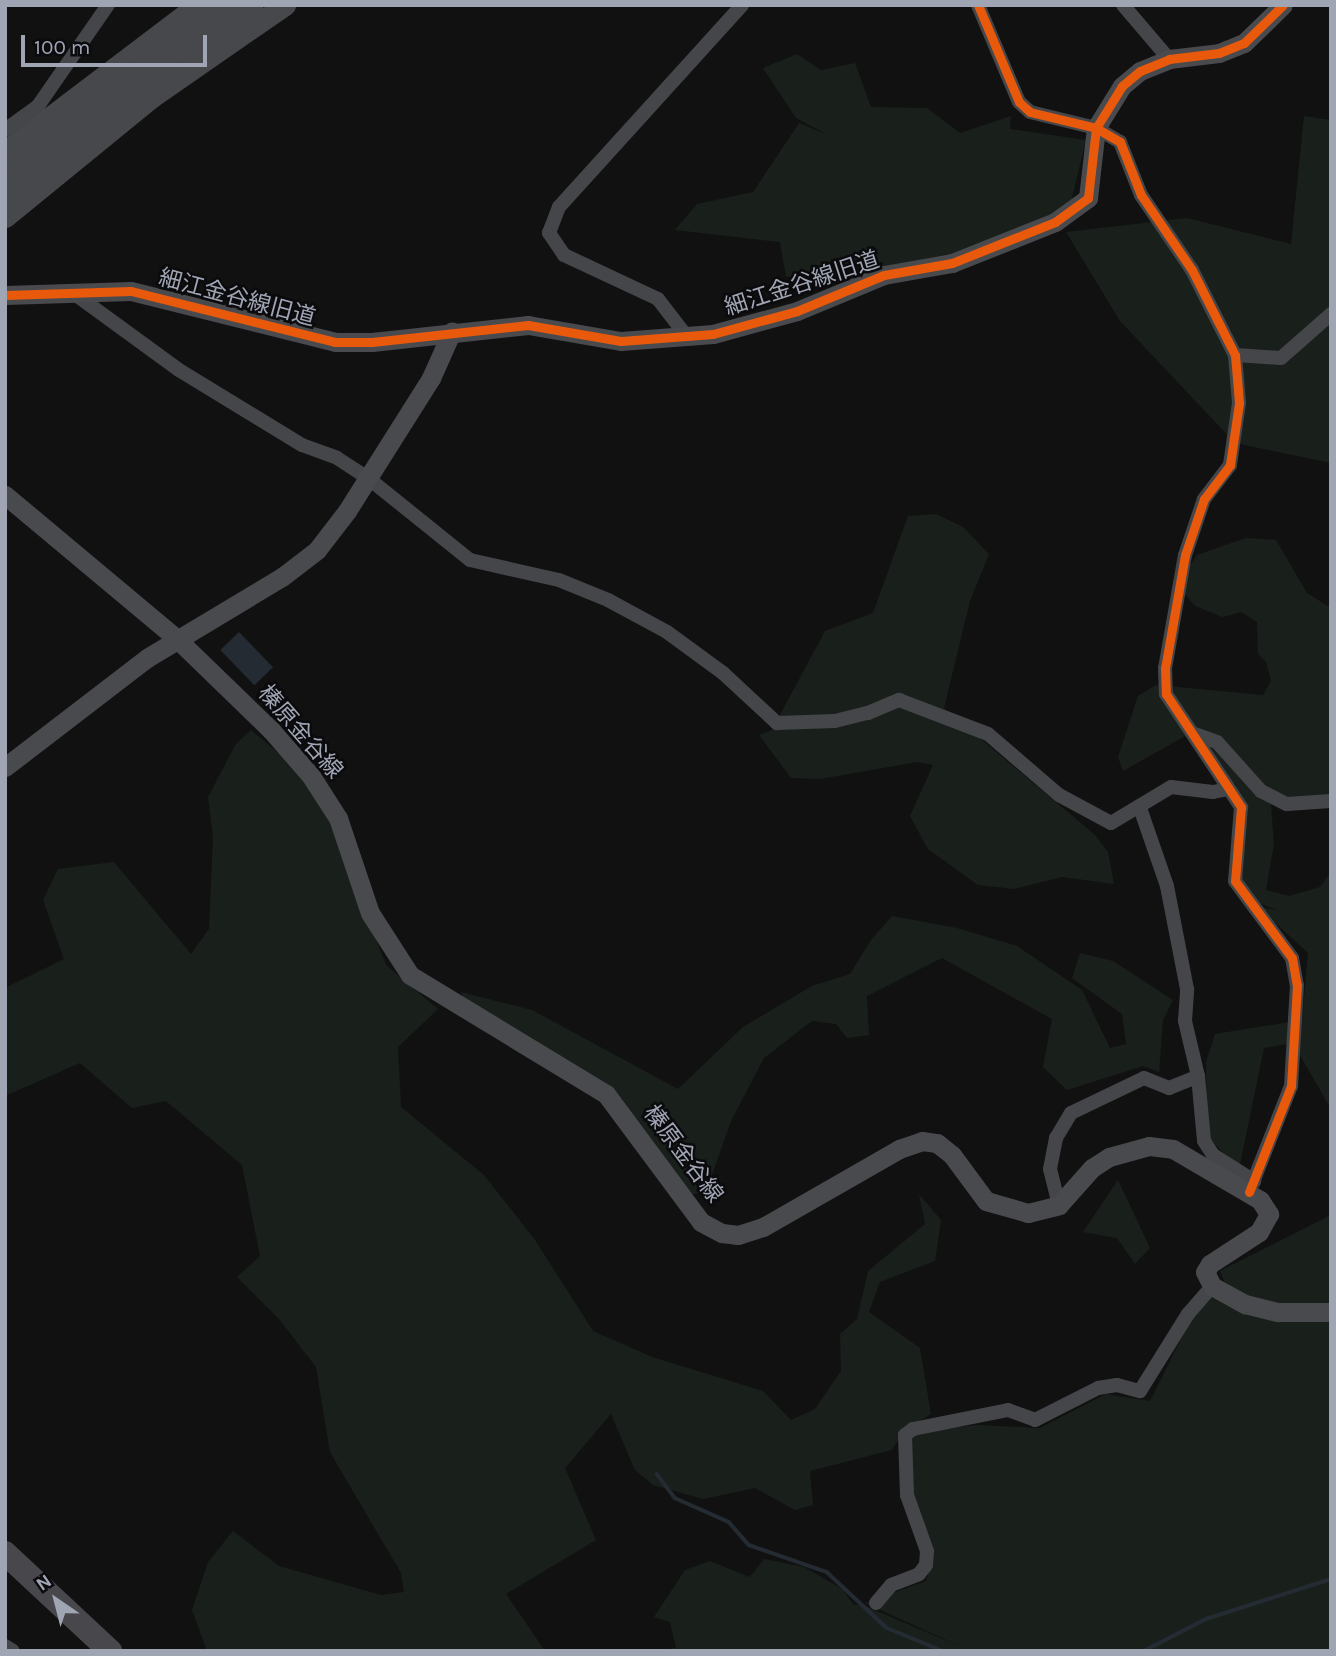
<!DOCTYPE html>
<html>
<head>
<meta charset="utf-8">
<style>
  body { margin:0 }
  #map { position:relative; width:1336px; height:1656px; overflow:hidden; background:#111; font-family:Karla,"Noto Sans JP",sans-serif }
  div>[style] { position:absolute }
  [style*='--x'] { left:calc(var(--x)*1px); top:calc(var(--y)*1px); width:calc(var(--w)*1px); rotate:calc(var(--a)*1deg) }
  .green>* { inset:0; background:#19201b }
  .water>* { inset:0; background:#242b33; transform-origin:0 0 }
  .stream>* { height:3.5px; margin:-1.75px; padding:0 1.75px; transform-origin:1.75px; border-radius:1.75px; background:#242b33 }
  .street>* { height:14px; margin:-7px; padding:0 7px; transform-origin:7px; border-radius:7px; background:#45464a }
  .secondary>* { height:19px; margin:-9.5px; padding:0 9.5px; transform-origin:9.5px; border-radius:9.5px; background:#494a4e }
  .primary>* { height:21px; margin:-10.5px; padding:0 10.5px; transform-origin:10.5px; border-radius:10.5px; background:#47484c }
  .highway>* { height:24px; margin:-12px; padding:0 12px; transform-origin:12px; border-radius:12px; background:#47474c }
  .cycleway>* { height:9px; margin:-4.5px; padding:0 4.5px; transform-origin:4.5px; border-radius:4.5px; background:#e8590c }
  span { translate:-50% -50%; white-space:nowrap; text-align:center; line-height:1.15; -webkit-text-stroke:5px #0b0b0d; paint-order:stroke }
  .street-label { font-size:23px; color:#a0a5b4 }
  .frame { position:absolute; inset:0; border:7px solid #a0a5b4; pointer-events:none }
  .north { position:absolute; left:21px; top:1565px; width:70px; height:70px; -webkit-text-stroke:5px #0b0b0d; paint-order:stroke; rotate:325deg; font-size:19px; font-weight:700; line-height:28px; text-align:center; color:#a0a5b4 }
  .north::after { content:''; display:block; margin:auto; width:24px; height:32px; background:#a0a5b4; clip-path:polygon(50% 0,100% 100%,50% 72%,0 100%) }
  .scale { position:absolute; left:21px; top:35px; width:186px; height:32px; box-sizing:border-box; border:4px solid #a0a5b4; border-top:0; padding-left:9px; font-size:21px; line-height:24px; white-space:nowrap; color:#a0a5b4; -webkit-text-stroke:5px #0b0b0d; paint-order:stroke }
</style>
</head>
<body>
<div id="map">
  <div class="green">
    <i style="clip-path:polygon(797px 54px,821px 70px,855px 63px,871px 107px,927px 108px,960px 133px,1011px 116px,1010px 129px,1086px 140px,1071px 202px,1037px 224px,946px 256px,864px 275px,861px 267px,786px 277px,780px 242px,675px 230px,697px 204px,753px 192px,799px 123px,828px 135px,796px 118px,763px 68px)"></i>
    <i style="clip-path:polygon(1304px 116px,1331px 120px,1331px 463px,1235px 443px,1120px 321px,1066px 232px,1187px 218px,1291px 244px)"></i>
    <i style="clip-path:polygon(936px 514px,963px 527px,989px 554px,970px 601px,944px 708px,1095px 835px,1108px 852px,1114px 884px,1062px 877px,1014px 889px,978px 885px,928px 849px,910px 816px,933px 765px,917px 762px,820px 779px,791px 778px,759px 735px,772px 730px,825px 631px,873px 613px,908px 516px)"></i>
    <i style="clip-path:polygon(1246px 538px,1276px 540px,1307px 593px,1331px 608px,1331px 800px,1291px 804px,1248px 788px,1271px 804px,1274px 844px,1266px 890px,1289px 896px,1320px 887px,1331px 872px,1331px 1109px,1293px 1043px,1264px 1048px,1239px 1169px,1207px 1136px,1206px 1062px,1215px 1034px,1302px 1020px,1308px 953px,1258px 907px,1279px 910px,1261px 904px,1241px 880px,1236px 784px,1222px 781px,1185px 736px,1123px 771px,1118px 757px,1138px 696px,1156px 685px,1263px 695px,1271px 681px,1266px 662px,1258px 654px,1257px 622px,1241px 612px,1223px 617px,1195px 606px,1184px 593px,1189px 567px,1197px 555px)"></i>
    <i style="clip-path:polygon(251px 730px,299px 770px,329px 821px,386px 965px,438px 1009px,398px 1047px,401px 1107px,484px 1175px,535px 1240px,593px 1331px,652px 1357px,763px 1391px,791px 1420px,815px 1409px,841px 1371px,840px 1334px,857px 1319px,868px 1271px,925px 1224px,919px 1194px,941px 1220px,935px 1261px,880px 1282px,869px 1312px,920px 1348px,931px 1414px,904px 1430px,892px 1450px,810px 1471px,813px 1505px,795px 1510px,755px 1488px,703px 1499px,653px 1485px,635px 1470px,611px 1414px,565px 1468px,596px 1540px,506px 1594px,545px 1651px,207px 1651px,192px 1610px,208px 1562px,233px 1531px,279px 1566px,381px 1595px,404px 1592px,401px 1573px,330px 1452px,316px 1367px,279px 1319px,237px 1277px,260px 1256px,242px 1165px,166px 1101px,132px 1108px,80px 1063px,5px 1096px,5px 988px,64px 959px,43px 900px,58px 869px,114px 862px,191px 954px,209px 929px,213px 838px,208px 797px,236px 744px)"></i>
    <i style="clip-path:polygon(892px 916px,957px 928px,1017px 946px,1082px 990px,1110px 1048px,1126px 1044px,1122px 1014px,1072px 978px,1080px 953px,1113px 961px,1173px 1000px,1163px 1020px,1159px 1072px,1143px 1066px,1067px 1090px,1043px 1067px,1052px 1019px,942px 958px,867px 996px,869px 1035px,847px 1038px,836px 1024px,812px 1021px,764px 1058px,731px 1121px,706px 1192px,689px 1195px,616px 1095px,465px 1005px,461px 992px,532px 1010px,678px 1089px,743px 1027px,812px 986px,850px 974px,871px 940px)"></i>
    <i style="clip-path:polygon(1118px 1180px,1150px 1248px,1135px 1264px,1117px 1238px,1083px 1232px)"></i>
    <i style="clip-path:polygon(1331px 1215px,1331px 1651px,652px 1651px,676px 1648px,670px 1622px,654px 1617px,685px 1570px,710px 1561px,750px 1577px,764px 1559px,804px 1567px,842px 1589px,854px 1605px,863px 1605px,964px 1648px,865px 1603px,926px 1581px,933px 1556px,911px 1490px,910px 1441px,919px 1431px,977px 1425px,1040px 1428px,1106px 1394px,1150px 1401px,1190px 1321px,1225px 1283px,1220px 1271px)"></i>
  </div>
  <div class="water">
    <i style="left:239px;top:632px;width:49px;height:26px;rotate:46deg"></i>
  </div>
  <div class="stream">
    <i style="--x:657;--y:1474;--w:30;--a:53"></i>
    <i style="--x:675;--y:1498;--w:59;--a:24"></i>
    <i style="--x:729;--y:1522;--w:30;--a:49"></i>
    <i style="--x:749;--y:1545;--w:83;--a:19.1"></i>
    <i style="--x:827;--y:1572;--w:82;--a:43"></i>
    <i style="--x:887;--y:1628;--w:61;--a:22.3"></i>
    <i style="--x:1144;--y:1651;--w:70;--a:-27.3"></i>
    <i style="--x:1206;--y:1619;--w:131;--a:-17.7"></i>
  </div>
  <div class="street">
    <i style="--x:978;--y:5;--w:105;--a:67.1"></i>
    <i style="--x:1019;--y:102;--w:15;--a:42"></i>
    <i style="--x:1030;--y:112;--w:68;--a:13.6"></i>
    <i style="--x:1096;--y:128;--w:28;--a:30"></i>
    <i style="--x:1120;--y:142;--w:57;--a:68.4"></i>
    <i style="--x:1141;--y:195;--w:91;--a:55.8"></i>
    <i style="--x:1192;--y:270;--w:95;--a:63.2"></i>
    <i style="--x:1235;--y:355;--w:48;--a:85.2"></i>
    <i style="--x:1239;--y:403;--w:63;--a:98.3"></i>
    <i style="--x:1230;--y:465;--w:43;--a:127.4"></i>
    <i style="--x:1204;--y:499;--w:59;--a:108.7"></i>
    <i style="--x:1185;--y:555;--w:115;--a:100"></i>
    <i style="--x:1165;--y:668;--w:26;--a:88"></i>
    <i style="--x:1166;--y:694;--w:136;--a:56.4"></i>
    <i style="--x:1241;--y:807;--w:74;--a:94.6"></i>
    <i style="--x:1235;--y:881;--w:96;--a:53.5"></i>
    <i style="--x:1292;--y:958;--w:27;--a:80"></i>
    <i style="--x:1297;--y:985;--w:101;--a:93.4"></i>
    <i style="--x:1291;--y:1086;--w:114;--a:111.6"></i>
    <i style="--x:1123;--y:5;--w:71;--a:49.6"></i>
    <i style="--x:5;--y:130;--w:41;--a:-36"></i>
    <i style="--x:38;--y:106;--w:123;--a:-55.3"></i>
    <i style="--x:72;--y:292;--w:132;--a:36.1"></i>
    <i style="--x:179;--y:370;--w:144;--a:31.4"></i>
    <i style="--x:302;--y:445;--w:37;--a:20"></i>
    <i style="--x:337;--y:458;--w:37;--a:33"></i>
    <i style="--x:368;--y:478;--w:131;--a:38.8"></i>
    <i style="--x:470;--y:560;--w:91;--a:12.7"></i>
    <i style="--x:559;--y:580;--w:53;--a:22.2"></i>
    <i style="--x:608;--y:600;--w:67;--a:28.5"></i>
    <i style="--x:667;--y:632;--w:69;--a:36.2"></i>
    <i style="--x:723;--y:673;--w:74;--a:42.8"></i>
    <i style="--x:777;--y:723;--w:58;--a:-2"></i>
    <i style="--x:835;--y:721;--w:34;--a:-14"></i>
    <i style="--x:868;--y:713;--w:34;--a:-23"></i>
    <i style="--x:899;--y:700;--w:95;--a:20.9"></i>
    <i style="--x:988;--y:734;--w:94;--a:40.7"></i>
    <i style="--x:1059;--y:795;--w:59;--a:28.3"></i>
    <i style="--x:1111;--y:823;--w:70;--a:-31"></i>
    <i style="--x:1171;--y:787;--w:42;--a:6.8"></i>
    <i style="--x:1213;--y:792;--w:16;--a:-11"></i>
    <i style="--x:688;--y:338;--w:49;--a:-127.6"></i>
    <i style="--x:658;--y:299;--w:104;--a:-154.9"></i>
    <i style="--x:564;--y:255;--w:27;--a:-124"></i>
    <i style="--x:549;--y:233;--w:28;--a:-69"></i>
    <i style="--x:559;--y:207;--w:273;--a:-47.8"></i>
    <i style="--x:1235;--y:355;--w:46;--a:3.7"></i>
    <i style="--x:1281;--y:358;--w:67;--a:-41.3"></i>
    <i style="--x:1195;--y:734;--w:23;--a:20"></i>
    <i style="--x:1217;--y:742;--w:66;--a:48.1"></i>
    <i style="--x:1261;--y:791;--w:29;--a:27"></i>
    <i style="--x:1287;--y:804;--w:44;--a:-3.9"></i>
    <i style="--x:1198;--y:1076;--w:65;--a:84.7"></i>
    <i style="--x:1204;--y:1141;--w:17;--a:57"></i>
    <i style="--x:1213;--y:1155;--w:49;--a:32.4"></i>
    <i style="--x:1059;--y:1205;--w:37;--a:-104"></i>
    <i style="--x:1050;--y:1169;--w:32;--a:-79"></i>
    <i style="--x:1056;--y:1138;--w:29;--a:-59"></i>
    <i style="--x:1071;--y:1113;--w:81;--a:-25.6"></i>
    <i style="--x:1144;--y:1078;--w:27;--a:22"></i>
    <i style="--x:1169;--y:1088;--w:31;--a:-22"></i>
    <i style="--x:1198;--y:1076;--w:57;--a:-103.3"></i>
    <i style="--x:1185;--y:1021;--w:32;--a:-86"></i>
    <i style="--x:1187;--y:989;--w:105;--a:-101"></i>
    <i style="--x:1167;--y:886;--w:83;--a:-109.1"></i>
    <i style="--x:876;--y:1603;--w:23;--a:-50"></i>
    <i style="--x:891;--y:1585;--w:30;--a:-21"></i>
    <i style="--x:919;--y:1574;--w:11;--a:-52"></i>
    <i style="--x:926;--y:1565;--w:14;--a:-86"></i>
    <i style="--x:927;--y:1551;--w:59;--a:-109.7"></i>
    <i style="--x:907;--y:1495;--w:60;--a:-91.9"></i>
    <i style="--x:905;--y:1435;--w:10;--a:-37"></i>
    <i style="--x:913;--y:1429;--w:97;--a:-11.3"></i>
    <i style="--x:1008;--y:1410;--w:29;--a:20"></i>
    <i style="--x:1035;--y:1420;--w:71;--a:-26.9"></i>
    <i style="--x:1098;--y:1388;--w:19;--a:-9"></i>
    <i style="--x:1117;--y:1385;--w:24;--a:15"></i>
    <i style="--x:1140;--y:1391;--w:91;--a:-58.1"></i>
    <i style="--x:1188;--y:1314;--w:37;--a:-49"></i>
    <i style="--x:5;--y:1646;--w:9;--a:32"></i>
  </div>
  <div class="secondary">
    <i style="--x:5;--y:295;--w:126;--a:-1.8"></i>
    <i style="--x:131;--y:291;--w:210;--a:14"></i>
    <i style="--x:335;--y:342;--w:37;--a:0"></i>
    <i style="--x:372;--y:342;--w:157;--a:-6.2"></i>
    <i style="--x:528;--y:325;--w:94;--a:9.8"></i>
    <i style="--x:621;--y:341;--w:92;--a:-4.4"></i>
    <i style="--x:713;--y:334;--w:87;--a:-15.3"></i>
    <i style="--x:797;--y:311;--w:94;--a:-22.5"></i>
    <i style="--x:884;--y:275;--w:69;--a:-10"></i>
    <i style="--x:952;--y:263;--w:111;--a:-21.7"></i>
    <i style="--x:1055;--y:222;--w:41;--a:-36"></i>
    <i style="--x:1088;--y:198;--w:70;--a:-83.5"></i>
    <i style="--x:1096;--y:128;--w:49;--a:-58.2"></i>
    <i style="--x:1122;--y:86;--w:23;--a:-40"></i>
    <i style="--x:1140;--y:71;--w:31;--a:-22"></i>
    <i style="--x:1169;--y:59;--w:50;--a:-6.8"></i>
    <i style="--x:1219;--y:53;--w:27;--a:-22"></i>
    <i style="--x:1244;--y:43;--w:54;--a:-44.3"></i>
    <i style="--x:5;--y:495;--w:224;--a:39.9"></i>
    <i style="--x:177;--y:639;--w:131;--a:44.1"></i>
    <i style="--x:271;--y:730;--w:61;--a:49"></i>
    <i style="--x:311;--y:776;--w:50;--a:57.3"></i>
    <i style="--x:338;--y:818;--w:100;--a:71.4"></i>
    <i style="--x:370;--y:913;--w:74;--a:57.2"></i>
    <i style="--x:410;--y:975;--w:229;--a:31.3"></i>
    <i style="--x:606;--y:1094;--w:159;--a:53.4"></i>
    <i style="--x:701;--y:1222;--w:24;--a:28"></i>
    <i style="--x:722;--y:1233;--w:16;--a:7"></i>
    <i style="--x:738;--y:1235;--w:26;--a:-18"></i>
    <i style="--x:763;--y:1227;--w:157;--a:-29.8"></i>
    <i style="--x:899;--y:1149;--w:24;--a:-19"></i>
    <i style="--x:922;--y:1141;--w:15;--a:8"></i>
    <i style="--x:937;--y:1143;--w:19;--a:39"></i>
    <i style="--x:952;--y:1155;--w:57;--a:53.5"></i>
    <i style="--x:986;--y:1201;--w:44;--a:15.9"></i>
    <i style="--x:1028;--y:1213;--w:32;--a:-14"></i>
    <i style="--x:1059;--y:1205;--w:50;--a:-48.3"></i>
    <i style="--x:1092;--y:1168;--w:20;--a:-33"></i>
    <i style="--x:1109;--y:1157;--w:41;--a:-15.4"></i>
    <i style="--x:1149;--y:1146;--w:24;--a:7"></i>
    <i style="--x:1173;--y:1149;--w:101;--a:30.4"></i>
    <i style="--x:1260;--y:1200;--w:17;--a:57"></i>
    <i style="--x:1269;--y:1214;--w:21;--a:119"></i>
    <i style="--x:1259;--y:1232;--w:59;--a:146.9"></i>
    <i style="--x:1210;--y:1264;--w:9;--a:122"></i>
    <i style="--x:1205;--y:1272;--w:16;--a:63"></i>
    <i style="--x:1212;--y:1286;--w:38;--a:29"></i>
    <i style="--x:1245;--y:1304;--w:34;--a:14"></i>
    <i style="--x:1278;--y:1312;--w:53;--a:0"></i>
    <i style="--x:5;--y:767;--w:179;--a:-37.5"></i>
    <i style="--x:147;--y:658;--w:157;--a:-31"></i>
    <i style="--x:282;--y:577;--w:44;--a:-37.6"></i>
    <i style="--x:317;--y:550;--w:49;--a:-52.4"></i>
    <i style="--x:347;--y:511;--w:157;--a:-57.7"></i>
    <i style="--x:431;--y:378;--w:51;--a:-65.9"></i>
  </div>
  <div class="primary">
    <i style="--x:5;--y:151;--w:241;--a:-37.2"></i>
    <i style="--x:5;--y:172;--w:277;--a:-37.1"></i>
    <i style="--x:5;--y:195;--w:312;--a:-37.5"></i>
    <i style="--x:5;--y:217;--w:190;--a:-39.2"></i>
    <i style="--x:152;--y:97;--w:162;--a:-34.7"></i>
  </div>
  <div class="highway">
    <i style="--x:5;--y:1553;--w:144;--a:43"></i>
  </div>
  <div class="cycleway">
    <i style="--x:978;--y:5;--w:105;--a:67.1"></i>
    <i style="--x:1019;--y:102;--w:15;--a:42"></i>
    <i style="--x:1030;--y:112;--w:68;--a:13.6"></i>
    <i style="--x:1096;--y:128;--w:28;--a:30"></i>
    <i style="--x:1120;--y:142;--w:57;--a:68.4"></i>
    <i style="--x:1141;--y:195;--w:91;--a:55.8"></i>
    <i style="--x:1192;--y:270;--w:95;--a:63.2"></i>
    <i style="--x:1235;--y:355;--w:48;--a:85.2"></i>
    <i style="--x:1239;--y:403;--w:63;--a:98.3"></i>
    <i style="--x:1230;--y:465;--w:43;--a:127.4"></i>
    <i style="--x:1204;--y:499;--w:59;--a:108.7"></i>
    <i style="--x:1185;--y:555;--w:115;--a:100"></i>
    <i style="--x:1165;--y:668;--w:26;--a:88"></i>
    <i style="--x:1166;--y:694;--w:136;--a:56.4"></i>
    <i style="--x:1241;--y:807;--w:74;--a:94.6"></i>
    <i style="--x:1235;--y:881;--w:96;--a:53.5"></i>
    <i style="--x:1292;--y:958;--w:27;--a:80"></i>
    <i style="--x:1297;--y:985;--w:101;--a:93.4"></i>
    <i style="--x:1291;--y:1086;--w:114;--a:111.6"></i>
    <i style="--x:5;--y:295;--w:126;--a:-1.8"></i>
    <i style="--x:131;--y:291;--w:210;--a:14"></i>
    <i style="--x:335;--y:342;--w:37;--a:0"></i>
    <i style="--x:372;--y:342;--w:157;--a:-6.2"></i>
    <i style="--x:528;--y:325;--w:94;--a:9.8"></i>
    <i style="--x:621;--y:341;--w:92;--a:-4.4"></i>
    <i style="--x:713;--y:334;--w:87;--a:-15.3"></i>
    <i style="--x:797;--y:311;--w:94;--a:-22.5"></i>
    <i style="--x:884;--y:275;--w:69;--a:-10"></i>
    <i style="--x:952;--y:263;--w:111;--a:-21.7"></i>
    <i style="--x:1055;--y:222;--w:41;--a:-36"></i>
    <i style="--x:1088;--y:198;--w:70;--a:-83.5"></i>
    <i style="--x:1096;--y:128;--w:49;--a:-58.2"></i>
    <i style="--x:1122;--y:86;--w:23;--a:-40"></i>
    <i style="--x:1140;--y:71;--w:31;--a:-22"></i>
    <i style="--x:1169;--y:59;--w:50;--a:-6.8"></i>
    <i style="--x:1219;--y:53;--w:27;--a:-22"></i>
    <i style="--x:1244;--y:43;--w:54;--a:-44.3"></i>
  </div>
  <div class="street-label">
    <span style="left:802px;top:284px;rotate:-18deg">細江金谷線旧道</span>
    <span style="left:237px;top:298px;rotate:15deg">細江金谷線旧道</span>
    <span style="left:300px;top:732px;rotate:49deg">榛原金谷線</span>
    <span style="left:683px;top:1154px;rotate:53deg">榛原金谷線</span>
  </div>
  <div class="frame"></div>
  <div class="north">N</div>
  <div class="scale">100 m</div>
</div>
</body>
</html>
